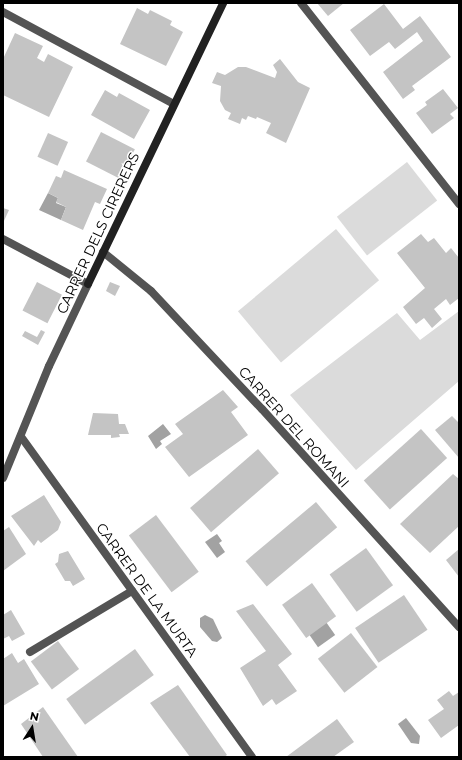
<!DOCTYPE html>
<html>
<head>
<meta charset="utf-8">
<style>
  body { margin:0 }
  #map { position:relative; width:462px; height:760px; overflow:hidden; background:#fff; font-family:Montserrat,sans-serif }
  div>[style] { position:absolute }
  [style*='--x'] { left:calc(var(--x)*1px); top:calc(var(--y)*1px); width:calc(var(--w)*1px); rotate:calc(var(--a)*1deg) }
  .green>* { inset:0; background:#dbdbdb; transform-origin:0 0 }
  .water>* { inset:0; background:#a2a2a2; transform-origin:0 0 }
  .building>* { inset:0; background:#c4c4c4; transform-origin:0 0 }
  .lane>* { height:8px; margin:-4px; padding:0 4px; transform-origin:4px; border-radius:4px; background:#545454 }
  .street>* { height:8px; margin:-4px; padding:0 4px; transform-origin:4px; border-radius:4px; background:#545454 }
  .secondary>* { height:8px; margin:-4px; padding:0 4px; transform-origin:4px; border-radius:4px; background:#212121 }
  span { translate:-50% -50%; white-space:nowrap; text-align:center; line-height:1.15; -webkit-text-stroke:3px #fff; paint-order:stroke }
  .street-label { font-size:14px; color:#000 }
  .frame { position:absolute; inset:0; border:4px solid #000; pointer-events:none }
  .north { position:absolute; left:12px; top:708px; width:40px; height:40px; -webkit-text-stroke:3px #fff; paint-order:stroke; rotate:12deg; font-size:11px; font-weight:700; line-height:16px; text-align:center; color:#000 }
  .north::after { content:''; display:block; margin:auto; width:14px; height:18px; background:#000; clip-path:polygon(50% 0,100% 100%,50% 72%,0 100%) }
</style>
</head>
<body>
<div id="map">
  <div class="green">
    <i style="left:407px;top:162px;width:49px;height:89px;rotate:52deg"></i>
    <i style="left:336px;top:229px;width:67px;height:128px;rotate:50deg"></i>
    <i style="clip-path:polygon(459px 311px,459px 381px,356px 470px,290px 395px,397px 313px,420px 340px)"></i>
  </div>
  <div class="water">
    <i style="clip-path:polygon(48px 193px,58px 198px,56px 203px,66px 207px,61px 220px,39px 210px)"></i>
    <i style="clip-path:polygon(163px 424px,171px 434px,160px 441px,162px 444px,156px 449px,148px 436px)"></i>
    <i style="clip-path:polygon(217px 534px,222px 541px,219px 543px,225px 552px,217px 558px,205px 542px)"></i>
    <i style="clip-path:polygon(205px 615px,213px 619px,222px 638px,217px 642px,212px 641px,200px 627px,200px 618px)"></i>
    <i style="left:326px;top:622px;width:16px;height:21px;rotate:55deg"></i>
    <i style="clip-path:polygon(406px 718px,420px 736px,419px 744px,411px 743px,398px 724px)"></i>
  </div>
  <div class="building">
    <i style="clip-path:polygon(317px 3px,344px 3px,328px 16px)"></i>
    <i style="clip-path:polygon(384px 4px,403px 29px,420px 16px,451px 57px,412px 86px,415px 90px,403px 99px,383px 72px,423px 41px,417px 32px,395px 49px,389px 42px,370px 56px,350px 30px)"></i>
    <i style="clip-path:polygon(137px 8px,148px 14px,150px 10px,172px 21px,170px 25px,183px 32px,166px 66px,120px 44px)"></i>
    <i style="clip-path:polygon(15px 33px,43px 46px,37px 58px,44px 62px,48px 54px,73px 67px,49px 117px,3px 95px,3px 59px)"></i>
    <i style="clip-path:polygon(280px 59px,298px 82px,310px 88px,286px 143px,266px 133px,271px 123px,257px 117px,256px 119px,248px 116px,246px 120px,242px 118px,240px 124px,228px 119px,231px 113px,225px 110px,220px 101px,221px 86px,212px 83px,217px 72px,225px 75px,238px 67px,246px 67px,275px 78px,277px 72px,273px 65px)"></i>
    <i style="clip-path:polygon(443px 89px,458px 108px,450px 114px,454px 118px,432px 134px,416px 113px,427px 105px,425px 102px)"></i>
    <i style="clip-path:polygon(105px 90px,117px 97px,119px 93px,150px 110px,134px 139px,91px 115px)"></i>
    <i style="left:101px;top:132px;width:38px;height:33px;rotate:27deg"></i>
    <i style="left:48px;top:133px;width:22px;height:26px;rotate:24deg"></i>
    <i style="clip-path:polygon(64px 170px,107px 189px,100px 204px,95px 202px,83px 230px,61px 220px,66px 207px,56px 202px,58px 198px,48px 193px,56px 176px,61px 178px)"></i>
    <i style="clip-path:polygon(3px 208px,9px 210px,3px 223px)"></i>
    <i style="clip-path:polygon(421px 234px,428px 242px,434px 238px,446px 253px,451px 248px,459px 258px,459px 298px,450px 305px,446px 299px,434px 309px,442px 319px,432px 328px,424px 318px,416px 324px,403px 307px,425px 288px,397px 253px)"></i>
    <i style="left:37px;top:282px;width:28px;height:32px;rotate:27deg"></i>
    <i style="clip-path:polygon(110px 282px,120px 286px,115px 296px,106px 291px)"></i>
    <i style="clip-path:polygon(41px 330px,45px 332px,38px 345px,22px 336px,25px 331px,37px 337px)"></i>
    <i style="clip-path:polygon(223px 390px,238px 407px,231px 412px,248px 435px,189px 477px,165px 447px,183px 434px,175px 424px)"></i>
    <i style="clip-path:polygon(93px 413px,118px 414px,119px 424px,125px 424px,129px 434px,119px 434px,120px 437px,111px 438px,111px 435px,88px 435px)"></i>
    <i style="clip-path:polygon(452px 416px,459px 423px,459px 458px,435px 430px)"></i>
    <i style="left:421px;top:429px;width:39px;height:77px;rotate:48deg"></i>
    <i style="left:258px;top:449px;width:32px;height:90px;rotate:49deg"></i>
    <i style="clip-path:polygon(453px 474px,459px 479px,459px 526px,430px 553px,400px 524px)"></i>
    <i style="clip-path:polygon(44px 495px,61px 522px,58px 530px,41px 543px,38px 540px,34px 546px,11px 516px)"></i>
    <i style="left:316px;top:502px;width:33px;height:92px;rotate:50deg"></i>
    <i style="left:156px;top:515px;width:71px;height:34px;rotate:53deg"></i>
    <i style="clip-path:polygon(9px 527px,26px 554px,3px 571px,3px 531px)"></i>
    <i style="left:366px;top:548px;width:46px;height:45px;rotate:54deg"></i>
    <i style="clip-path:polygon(459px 549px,459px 577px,446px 560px)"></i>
    <i style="clip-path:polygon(68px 551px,85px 579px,73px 586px,70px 581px,65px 581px,55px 564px,58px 562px,59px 554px)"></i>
    <i style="left:312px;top:583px;width:41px;height:37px;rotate:54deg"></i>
    <i style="left:404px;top:595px;width:42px;height:59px;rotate:56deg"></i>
    <i style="clip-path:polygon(253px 604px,292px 654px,278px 665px,297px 691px,276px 705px,272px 699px,263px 706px,240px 668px,266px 651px,236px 611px)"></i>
    <i style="clip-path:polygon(11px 610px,25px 634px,12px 641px,9px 636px,3px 639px,3px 615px)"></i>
    <i style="left:351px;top:633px;width:43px;height:42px;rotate:52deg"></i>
    <i style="left:58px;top:641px;width:35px;height:34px;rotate:53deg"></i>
    <i style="left:135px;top:649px;width:32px;height:85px;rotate:54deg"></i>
    <i style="clip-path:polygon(12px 653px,18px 663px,24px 659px,39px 684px,3px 706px,3px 659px)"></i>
    <i style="clip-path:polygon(178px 685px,227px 755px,224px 757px,190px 757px,150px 703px)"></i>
    <i style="clip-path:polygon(449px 691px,453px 696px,459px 692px,459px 725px,441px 738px,428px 720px,444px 709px,437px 700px)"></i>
    <i style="clip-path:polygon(43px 707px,78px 757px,43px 757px,21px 724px)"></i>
    <i style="clip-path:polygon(337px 719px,354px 742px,333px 757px,286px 757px)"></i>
  </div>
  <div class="lane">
    <i style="--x:30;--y:652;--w:119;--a:-30.9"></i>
  </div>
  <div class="street">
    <i style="--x:301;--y:3;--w:256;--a:51.8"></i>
    <i style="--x:3;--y:12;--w:194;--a:28.3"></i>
    <i style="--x:3;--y:239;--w:96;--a:27.9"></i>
    <i style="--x:88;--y:284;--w:91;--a:115.4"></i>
    <i style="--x:49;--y:366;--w:121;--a:112.3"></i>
    <i style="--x:103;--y:252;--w:62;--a:39.1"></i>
    <i style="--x:151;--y:291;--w:162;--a:46.8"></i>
    <i style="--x:262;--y:409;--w:294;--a:47.9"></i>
    <i style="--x:22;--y:438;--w:393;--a:54.2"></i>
  </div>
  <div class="secondary">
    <i style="--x:88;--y:284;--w:312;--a:-64.3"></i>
  </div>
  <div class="street-label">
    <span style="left:98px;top:233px;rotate:-65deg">CARRER DELS CIRERERS</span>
    <span style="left:294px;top:427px;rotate:48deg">CARRER DEL ROMANI</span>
    <span style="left:147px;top:590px;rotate:54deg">CARRER DE LA MURTA</span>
  </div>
  <div class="frame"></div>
  <div class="north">N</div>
</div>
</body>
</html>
